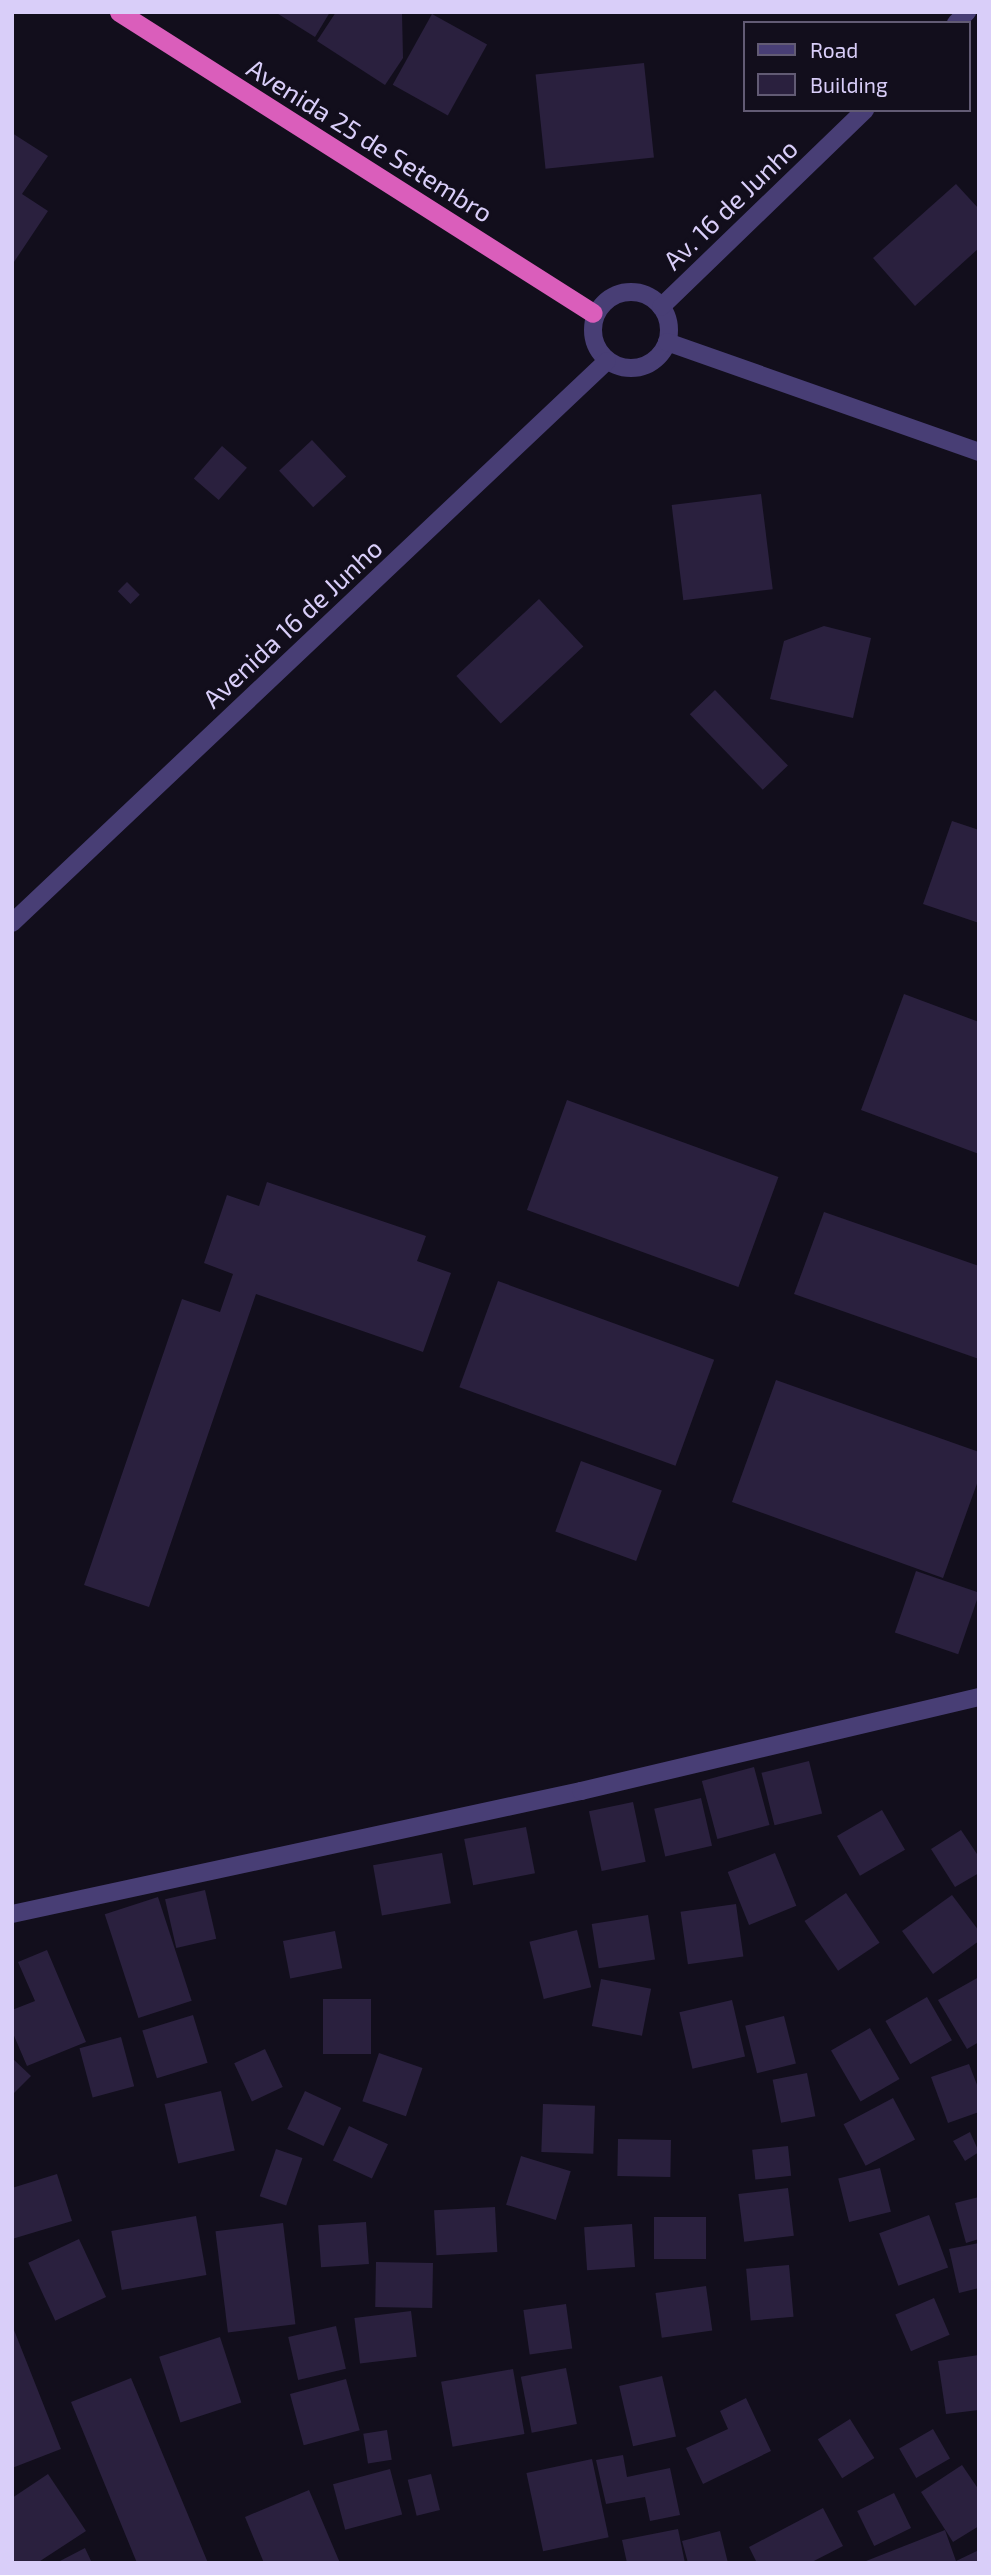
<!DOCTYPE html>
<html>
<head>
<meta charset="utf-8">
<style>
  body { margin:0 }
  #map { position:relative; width:991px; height:2575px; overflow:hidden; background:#120e1c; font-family:"Exo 2",sans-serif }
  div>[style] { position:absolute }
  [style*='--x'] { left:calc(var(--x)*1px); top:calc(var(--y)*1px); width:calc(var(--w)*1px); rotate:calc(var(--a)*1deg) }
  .building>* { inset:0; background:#2a203e; transform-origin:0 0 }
  .minor>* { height:18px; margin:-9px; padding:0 9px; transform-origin:9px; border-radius:9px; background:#483e75 }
  .tertiary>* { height:18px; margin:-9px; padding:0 9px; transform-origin:9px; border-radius:9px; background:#483e75 }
  .tertiary>.ring { margin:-9px; padding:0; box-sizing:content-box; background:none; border:18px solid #483e75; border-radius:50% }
  .trunk>* { height:19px; margin:-9.5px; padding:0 9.5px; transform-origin:9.5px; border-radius:9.5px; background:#da5ebb }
  span { translate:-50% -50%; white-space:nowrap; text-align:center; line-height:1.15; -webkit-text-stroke:6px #120e1c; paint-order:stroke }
  .street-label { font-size:26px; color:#d9cef9 }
  .frame { position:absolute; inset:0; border:14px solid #d9cef9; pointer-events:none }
  .legend { position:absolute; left:743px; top:21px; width:228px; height:91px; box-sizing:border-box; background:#120e1c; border:2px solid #625b74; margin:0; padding:9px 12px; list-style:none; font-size:21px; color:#d9cef9 }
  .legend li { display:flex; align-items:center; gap:14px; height:35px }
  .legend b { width:35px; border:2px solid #625b74 }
</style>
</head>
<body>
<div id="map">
  <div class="building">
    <i style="clip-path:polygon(275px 12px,330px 12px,315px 37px)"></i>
    <i style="clip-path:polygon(336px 12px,402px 14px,403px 58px,385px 85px,317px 41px)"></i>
    <i style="left:432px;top:14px;width:63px;height:81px;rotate:29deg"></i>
    <i style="left:644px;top:63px;width:95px;height:109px;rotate:84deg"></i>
    <i style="clip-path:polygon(12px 133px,48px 156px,22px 194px,48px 211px,12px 265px)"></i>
    <i style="clip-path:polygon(956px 184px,979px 209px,979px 248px,915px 306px,873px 258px)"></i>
    <i style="left:312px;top:440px;width:50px;height:45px;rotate:47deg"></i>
    <i style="left:222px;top:446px;width:33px;height:43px;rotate:41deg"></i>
    <i style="left:761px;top:494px;width:96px;height:90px;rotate:83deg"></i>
    <i style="left:127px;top:582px;width:18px;height:13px;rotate:45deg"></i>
    <i style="left:539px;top:599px;width:65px;height:113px;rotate:47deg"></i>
    <i style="clip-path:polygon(824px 626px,871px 638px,853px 718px,770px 699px,784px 641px)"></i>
    <i style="left:715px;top:690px;width:105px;height:35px;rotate:46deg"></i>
    <i style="clip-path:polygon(952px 821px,979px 830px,979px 923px,923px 904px)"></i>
    <i style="clip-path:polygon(904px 994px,979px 1022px,979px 1154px,861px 1110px)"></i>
    <i style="left:567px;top:1100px;width:225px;height:117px;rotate:20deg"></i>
    <i style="clip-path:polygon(267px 1182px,426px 1236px,417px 1261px,451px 1273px,423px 1352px,256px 1294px,149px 1607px,84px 1585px,182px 1299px,220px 1312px,233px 1274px,204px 1263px,227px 1195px,259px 1206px)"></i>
    <i style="clip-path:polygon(824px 1212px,979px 1266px,979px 1359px,794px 1294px)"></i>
    <i style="left:498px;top:1281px;width:230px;height:113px;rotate:20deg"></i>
    <i style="clip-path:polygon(776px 1380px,979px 1452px,979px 1478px,943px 1578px,732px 1502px)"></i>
    <i style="left:581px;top:1461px;width:86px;height:75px;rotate:20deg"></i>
    <i style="left:916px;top:1571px;width:67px;height:65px;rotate:19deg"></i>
    <i style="left:809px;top:1761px;width:54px;height:49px;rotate:76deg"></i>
    <i style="left:754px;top:1767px;width:60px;height:54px;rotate:75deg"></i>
    <i style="left:701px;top:1798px;width:49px;height:48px;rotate:77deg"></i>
    <i style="left:633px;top:1802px;width:61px;height:45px;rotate:78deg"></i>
    <i style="left:882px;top:1810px;width:46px;height:52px;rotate:60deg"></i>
    <i style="left:526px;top:1827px;width:47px;height:63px;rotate:79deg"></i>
    <i style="clip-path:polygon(961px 1830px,979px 1857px,979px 1873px,955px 1887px,931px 1849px)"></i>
    <i style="left:442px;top:1853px;width:51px;height:70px;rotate:80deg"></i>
    <i style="left:775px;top:1853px;width:57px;height:51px;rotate:68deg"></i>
    <i style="left:205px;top:1890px;width:50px;height:41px;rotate:77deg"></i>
    <i style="left:846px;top:1893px;width:60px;height:50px;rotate:56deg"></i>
    <i style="clip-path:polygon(952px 1895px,979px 1931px,979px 1941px,933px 1974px,902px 1931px)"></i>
    <i style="left:158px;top:1897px;width:109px;height:56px;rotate:72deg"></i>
    <i style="left:736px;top:1904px;width:53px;height:56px;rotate:82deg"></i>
    <i style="left:648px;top:1915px;width:45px;height:57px;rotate:81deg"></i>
    <i style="left:577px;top:1930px;width:59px;height:49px;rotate:76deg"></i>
    <i style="left:335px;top:1931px;width:38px;height:53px;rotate:79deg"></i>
    <i style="clip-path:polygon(47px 1950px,86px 2042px,27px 2066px,12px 2031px,12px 2010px,35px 2001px,18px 1962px)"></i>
    <i style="clip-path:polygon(979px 1977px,979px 2042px,967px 2049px,938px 2000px)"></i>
    <i style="left:601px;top:1979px;width:51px;height:48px;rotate:11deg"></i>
    <i style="left:927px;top:1997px;width:50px;height:48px;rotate:60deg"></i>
    <i style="left:371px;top:1999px;width:55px;height:48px;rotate:90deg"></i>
    <i style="left:732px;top:2000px;width:58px;height:54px;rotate:77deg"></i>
    <i style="left:193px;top:2015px;width:50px;height:53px;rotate:73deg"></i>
    <i style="left:784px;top:2016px;width:49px;height:40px;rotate:76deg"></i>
    <i style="left:870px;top:2028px;width:59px;height:45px;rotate:60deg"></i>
    <i style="left:121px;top:2037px;width:51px;height:43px;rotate:75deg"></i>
    <i style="left:265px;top:2049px;width:42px;height:34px;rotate:65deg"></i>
    <i style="left:379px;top:2053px;width:46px;height:51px;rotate:19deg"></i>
    <i style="clip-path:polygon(12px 2058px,31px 2076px,12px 2095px)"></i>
    <i style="clip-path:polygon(969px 2064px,979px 2090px,979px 2112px,948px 2123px,931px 2077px)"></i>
    <i style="left:807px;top:2073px;width:44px;height:35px;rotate:79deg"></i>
    <i style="left:221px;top:2091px;width:61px;height:58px;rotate:77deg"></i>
    <i style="left:305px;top:2091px;width:40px;height:42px;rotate:25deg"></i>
    <i style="left:893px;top:2098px;width:47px;height:56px;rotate:62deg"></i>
    <i style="left:543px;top:2104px;width:52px;height:48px;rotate:2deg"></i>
    <i style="left:349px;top:2126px;width:43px;height:38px;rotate:25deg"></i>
    <i style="clip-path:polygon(970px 2132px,979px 2152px,965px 2161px,953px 2141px)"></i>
    <i style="left:618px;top:2139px;width:53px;height:37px;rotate:1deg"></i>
    <i style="left:788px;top:2146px;width:30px;height:36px;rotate:84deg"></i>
    <i style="left:276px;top:2149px;width:28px;height:50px;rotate:19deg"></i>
    <i style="left:521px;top:2156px;width:52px;height:51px;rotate:17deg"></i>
    <i style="left:880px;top:2168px;width:45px;height:43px;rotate:76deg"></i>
    <i style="clip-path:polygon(57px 2174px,72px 2221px,12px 2239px,12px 2188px)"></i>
    <i style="left:788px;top:2188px;width:48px;height:50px;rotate:83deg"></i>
    <i style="clip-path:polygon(979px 2197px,979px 2239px,966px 2243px,955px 2203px)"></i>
    <i style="left:495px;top:2207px;width:45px;height:61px;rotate:87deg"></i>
    <i style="left:929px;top:2215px;width:56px;height:53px;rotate:70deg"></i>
    <i style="left:196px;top:2216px;width:60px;height:86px;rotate:80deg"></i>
    <i style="left:654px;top:2217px;width:52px;height:42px"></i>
    <i style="left:366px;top:2222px;width:42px;height:48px;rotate:86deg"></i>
    <i style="left:283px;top:2223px;width:102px;height:68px;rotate:83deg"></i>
    <i style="left:632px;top:2224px;width:43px;height:48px;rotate:86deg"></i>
    <i style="left:79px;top:2239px;width:64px;height:56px;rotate:65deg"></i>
    <i style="clip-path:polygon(979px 2243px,979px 2288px,959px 2293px,949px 2249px)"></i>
    <i style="left:376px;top:2262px;width:57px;height:45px;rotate:1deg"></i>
    <i style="left:789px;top:2265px;width:52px;height:43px;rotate:85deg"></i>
    <i style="left:706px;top:2286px;width:45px;height:51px;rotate:82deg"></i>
    <i style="left:934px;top:2298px;width:40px;height:42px;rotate:67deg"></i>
    <i style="left:566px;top:2304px;width:45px;height:43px;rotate:82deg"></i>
    <i style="left:411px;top:2311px;width:46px;height:57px;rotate:83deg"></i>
    <i style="clip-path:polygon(12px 2325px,61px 2449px,12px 2468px)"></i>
    <i style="left:336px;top:2326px;width:44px;height:49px;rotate:77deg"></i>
    <i style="left:220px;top:2337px;width:69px;height:64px;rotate:72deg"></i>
    <i style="clip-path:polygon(979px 2355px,979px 2410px,946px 2414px,938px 2361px)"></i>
    <i style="left:566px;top:2368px;width:57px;height:46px;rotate:79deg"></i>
    <i style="left:513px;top:2369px;width:66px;height:73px;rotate:80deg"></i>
    <i style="left:662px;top:2376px;width:62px;height:44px;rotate:77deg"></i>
    <i style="clip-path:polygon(131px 2378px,208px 2563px,137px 2563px,71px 2402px)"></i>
    <i style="left:346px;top:2379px;width:53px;height:58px;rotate:75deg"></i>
    <i style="clip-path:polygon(746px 2398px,771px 2451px,703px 2484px,686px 2448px,728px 2429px,720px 2411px)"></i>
    <i style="left:850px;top:2419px;width:46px;height:38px;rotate:58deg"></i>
    <i style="left:933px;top:2429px;width:34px;height:39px;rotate:60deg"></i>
    <i style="left:387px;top:2430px;width:30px;height:24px;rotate:81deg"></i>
    <i style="clip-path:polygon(623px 2455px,627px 2477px,670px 2468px,680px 2515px,650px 2521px,645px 2497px,606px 2504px,596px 2460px)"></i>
    <i style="left:592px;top:2459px;width:80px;height:67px;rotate:78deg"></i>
    <i style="clip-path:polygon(962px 2465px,979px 2490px,979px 2526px,953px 2542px,921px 2492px)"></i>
    <i style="left:390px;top:2469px;width:47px;height:59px;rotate:75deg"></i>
    <i style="clip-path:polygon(48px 2474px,86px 2531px,37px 2563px,12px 2563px,12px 2498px)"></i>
    <i style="left:431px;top:2474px;width:37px;height:24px;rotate:76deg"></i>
    <i style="clip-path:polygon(309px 2490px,340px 2563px,264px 2563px,245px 2517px)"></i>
    <i style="left:894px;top:2493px;width:39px;height:41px;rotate:64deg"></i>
    <i style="clip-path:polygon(823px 2508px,843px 2546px,810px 2563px,757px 2563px,749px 2547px)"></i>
    <i style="clip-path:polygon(678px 2529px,685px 2563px,627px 2563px,622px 2540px)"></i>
    <i style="clip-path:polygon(945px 2530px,956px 2561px,979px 2550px,979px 2563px,861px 2563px)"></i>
    <i style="clip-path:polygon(720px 2531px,728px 2563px,688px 2563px,682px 2541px)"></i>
    <i style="clip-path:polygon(85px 2548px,92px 2563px,61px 2563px,60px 2561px)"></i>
  </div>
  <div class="minor">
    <i style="--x:12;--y:1914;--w:582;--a:-12.2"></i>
    <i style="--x:581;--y:1791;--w:409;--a:-13.3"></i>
  </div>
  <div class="tertiary">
    <i style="--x:956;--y:23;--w:16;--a:-45"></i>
    <i class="ring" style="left:593px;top:292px;width:58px;height:58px"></i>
    <i style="--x:661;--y:307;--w:284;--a:-44"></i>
    <i style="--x:667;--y:342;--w:331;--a:19.4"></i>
    <i style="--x:12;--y:923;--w:818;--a:-43.37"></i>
  </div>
  <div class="trunk">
    <i style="--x:119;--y:12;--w:561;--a:32.42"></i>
  </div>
  <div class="street-label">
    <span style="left:370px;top:140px;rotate:32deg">Avenida 25 de Setembro</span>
    <span style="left:730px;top:204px;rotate:-44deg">Av. 16 de Junho</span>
    <span style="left:292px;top:623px;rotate:-43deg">Avenida 16 de Junho</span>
  </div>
  <div class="frame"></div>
  <ul class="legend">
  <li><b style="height:9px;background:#483e75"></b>Road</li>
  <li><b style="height:19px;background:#2a203e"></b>Building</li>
  </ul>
</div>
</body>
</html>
